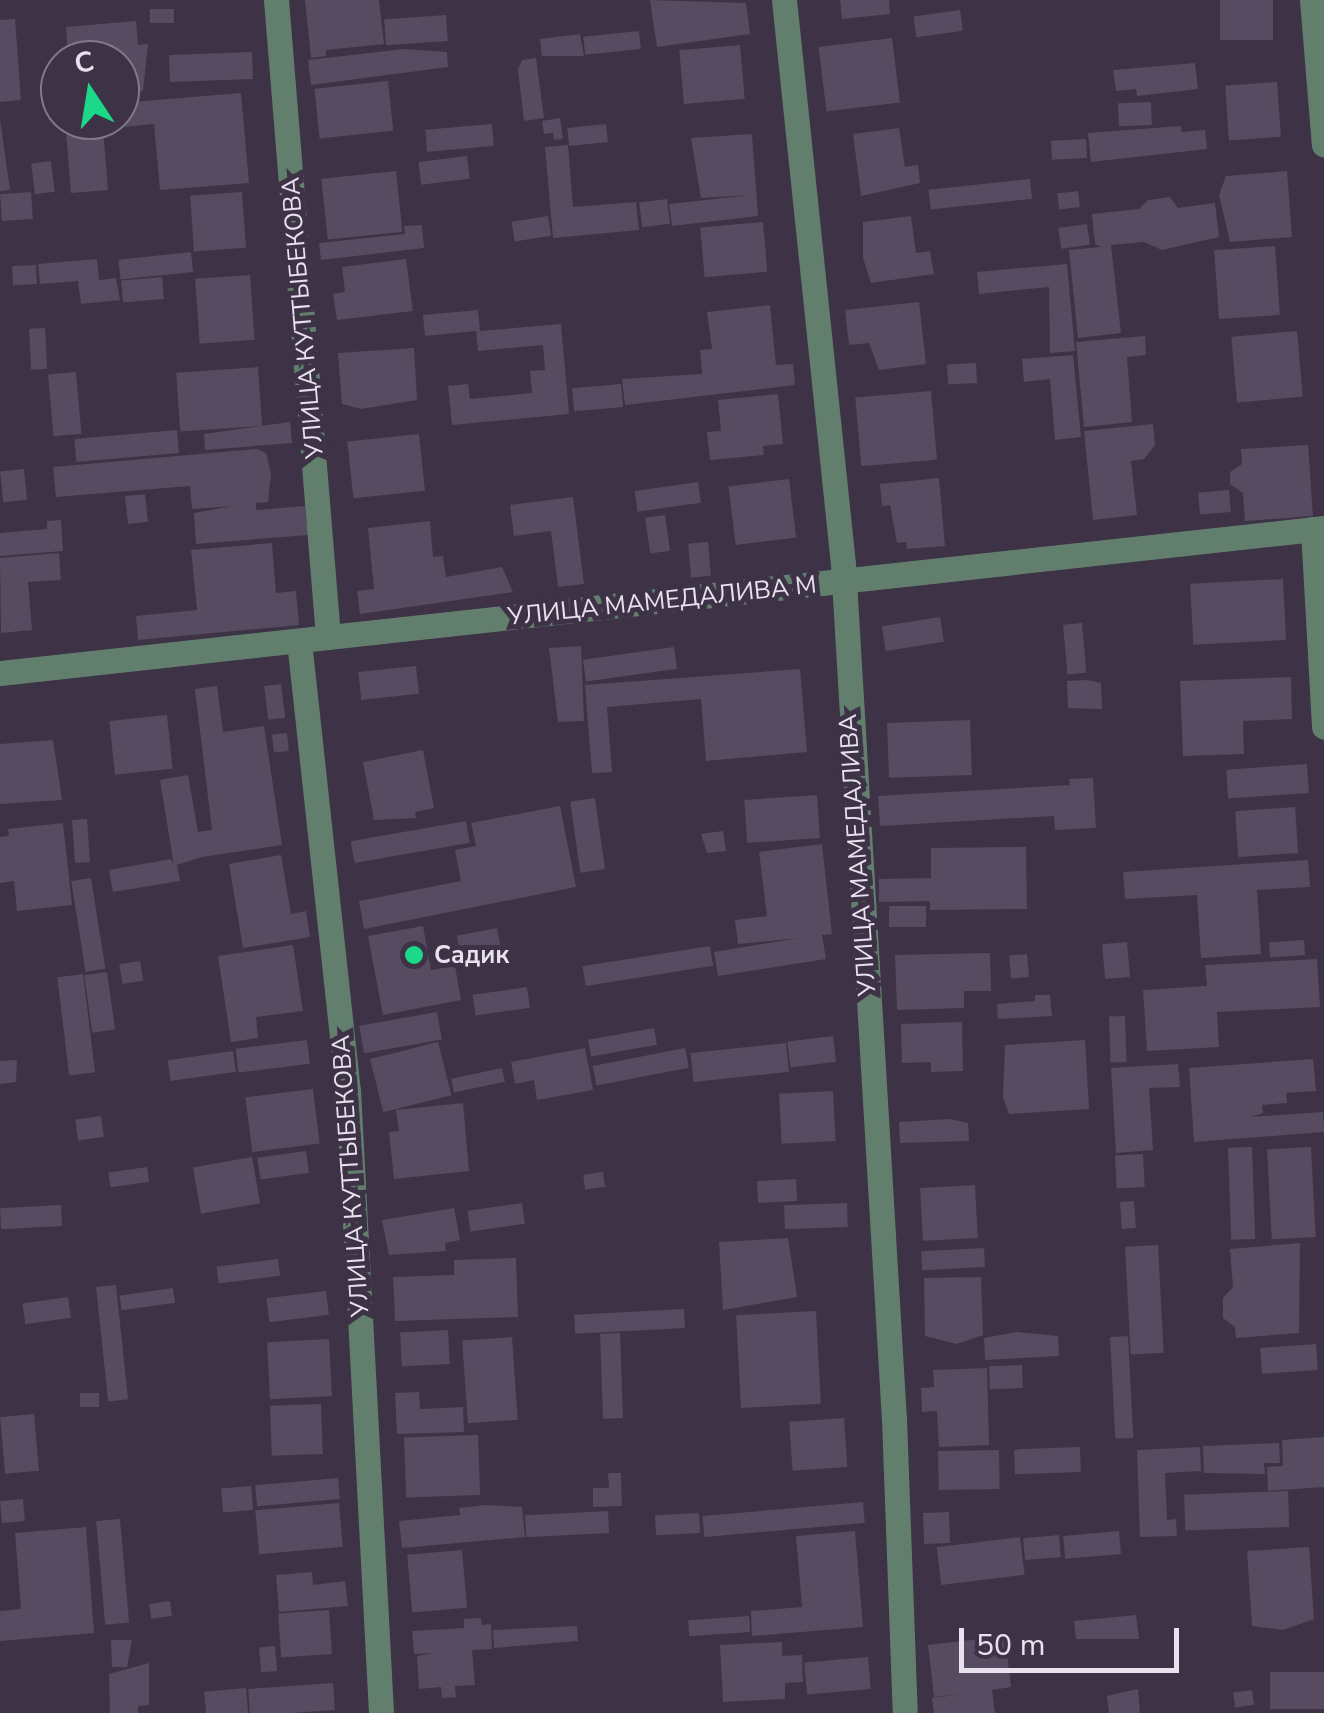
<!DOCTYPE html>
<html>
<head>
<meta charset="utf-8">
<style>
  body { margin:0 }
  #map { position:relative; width:1324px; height:1713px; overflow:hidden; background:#3d3246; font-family:"Nunito Sans",sans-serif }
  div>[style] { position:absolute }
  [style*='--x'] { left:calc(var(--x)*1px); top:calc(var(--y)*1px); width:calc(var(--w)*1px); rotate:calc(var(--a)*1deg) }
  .building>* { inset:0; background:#564b60; transform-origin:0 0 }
  .minor>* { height:25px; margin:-12.5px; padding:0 12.5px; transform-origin:12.5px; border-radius:12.5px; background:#627f6d }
  .dots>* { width:28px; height:28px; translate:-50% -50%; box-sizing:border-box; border:5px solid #3d3246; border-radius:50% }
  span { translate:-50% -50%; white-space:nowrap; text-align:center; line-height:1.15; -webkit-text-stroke:10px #3d3246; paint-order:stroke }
  .street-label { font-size:25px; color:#e8e1ee }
  .poi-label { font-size:25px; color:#e8e1ee; font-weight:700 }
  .left { translate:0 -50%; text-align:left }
  .north { position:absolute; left:40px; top:40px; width:100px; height:100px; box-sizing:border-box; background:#3d3246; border:2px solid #817889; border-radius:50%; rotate:348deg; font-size:28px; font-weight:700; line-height:40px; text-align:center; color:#e8e1ee }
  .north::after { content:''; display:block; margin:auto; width:35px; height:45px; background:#1bd988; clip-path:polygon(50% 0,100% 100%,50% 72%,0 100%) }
  .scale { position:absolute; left:959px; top:1628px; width:220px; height:45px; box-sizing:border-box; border:5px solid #e8e1ee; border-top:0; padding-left:12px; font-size:30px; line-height:35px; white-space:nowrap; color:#e8e1ee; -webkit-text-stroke:8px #3d3246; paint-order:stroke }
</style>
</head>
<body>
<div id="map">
  <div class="building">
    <i style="clip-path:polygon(305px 0,379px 0,384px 44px,326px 50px,326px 56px,311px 58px)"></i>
    <i style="clip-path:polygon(650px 0,746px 3px,750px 34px,657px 47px)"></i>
    <i style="clip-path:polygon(840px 0,889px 0,890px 14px,842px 19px)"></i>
    <i style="left:1220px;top:0;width:53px;height:40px"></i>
    <i style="left:174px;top:9px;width:14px;height:24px;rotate:90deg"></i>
    <i style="left:960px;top:10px;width:21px;height:47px;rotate:82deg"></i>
    <i style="left:446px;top:15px;width:26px;height:62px;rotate:86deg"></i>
    <i style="clip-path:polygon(15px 19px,21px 100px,0 102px,0 20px)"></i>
    <i style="clip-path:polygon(136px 21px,138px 45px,148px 44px,143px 91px,120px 93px,120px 60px,68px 60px,66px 27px)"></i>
    <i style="left:639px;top:31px;width:18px;height:56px;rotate:84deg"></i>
    <i style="clip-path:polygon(580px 34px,584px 56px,542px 56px,540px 39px)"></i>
    <i style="left:892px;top:38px;width:65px;height:74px;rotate:83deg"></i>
    <i style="left:740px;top:45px;width:54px;height:61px;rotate:85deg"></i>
    <i style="clip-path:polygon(404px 49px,447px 52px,448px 67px,311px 85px,308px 60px)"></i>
    <i style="left:252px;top:52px;width:27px;height:83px;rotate:88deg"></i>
    <i style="clip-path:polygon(536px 58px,544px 118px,524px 121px,518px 69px,522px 60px)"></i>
    <i style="clip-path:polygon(1195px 63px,1198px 89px,1137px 96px,1136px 89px,1116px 91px,1113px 70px)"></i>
    <i style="left:388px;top:81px;width:50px;height:74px;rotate:84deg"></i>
    <i style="left:1277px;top:82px;width:55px;height:52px;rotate:86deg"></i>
    <i style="clip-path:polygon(241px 93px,249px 183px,160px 190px,154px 124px,103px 129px,108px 190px,71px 193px,65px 120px,120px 120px,120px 103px)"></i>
    <i style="left:1151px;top:102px;width:23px;height:33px;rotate:88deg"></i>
    <i style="clip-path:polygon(560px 118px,563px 139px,554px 140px,553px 133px,544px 134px,542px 121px)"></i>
    <i style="clip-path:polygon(0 119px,10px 190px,0 191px)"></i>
    <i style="left:492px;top:124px;width:22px;height:67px;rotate:85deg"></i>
    <i style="left:606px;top:124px;width:18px;height:39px;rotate:84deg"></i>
    <i style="clip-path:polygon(1181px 126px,1182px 132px,1205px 130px,1207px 149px,1091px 162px,1088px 133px)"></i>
    <i style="clip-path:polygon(899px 128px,905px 167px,918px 165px,920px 183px,861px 196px,853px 134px)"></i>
    <i style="clip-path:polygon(752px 134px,758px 216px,672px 226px,669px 204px,751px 195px,701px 198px,691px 138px)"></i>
    <i style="left:1086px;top:139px;width:19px;height:35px;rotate:87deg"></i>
    <i style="clip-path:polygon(568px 145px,573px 207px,636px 202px,639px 230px,553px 238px,545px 147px)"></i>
    <i style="left:467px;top:156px;width:23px;height:49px;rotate:83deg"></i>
    <i style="left:51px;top:161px;width:31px;height:20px;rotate:83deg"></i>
    <i style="left:396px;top:171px;width:61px;height:75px;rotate:84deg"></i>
    <i style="clip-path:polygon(1287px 171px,1292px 237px,1230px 242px,1219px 195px,1226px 176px)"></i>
    <i style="left:1030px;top:179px;width:20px;height:102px;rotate:84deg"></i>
    <i style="left:1078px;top:191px;width:16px;height:21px;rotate:83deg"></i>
    <i style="left:31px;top:192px;width:27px;height:31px;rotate:86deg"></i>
    <i style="left:242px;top:192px;width:56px;height:52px;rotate:86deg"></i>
    <i style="clip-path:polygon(1170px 197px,1178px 208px,1215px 203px,1219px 237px,1162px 250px,1144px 242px,1111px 245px,1121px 333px,1078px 338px,1069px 250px,1101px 247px,1095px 244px,1092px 214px,1139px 209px,1148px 200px)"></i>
    <i style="left:667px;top:199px;width:25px;height:28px;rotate:83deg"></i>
    <i style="left:548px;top:216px;width:20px;height:37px;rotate:81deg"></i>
    <i style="clip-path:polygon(911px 216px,916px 253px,930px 251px,934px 274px,871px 283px,863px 258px,863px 222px)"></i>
    <i style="left:763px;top:222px;width:50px;height:63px;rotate:85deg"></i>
    <i style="left:1087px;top:224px;width:21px;height:29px;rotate:82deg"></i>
    <i style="clip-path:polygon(422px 225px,424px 248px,321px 260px,319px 243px,405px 234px,404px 226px)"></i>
    <i style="left:1275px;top:246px;width:69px;height:61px;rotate:86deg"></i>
    <i style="left:191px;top:252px;width:20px;height:73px;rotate:84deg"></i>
    <i style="clip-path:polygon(97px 259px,99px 280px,116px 278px,120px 300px,81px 304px,78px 281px,40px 284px,38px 264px)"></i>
    <i style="clip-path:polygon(406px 259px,413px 311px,337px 320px,333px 294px,345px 292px,342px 267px)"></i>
    <i style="clip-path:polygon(1067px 264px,1075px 351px,1050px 353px,1049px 287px,979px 294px,977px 272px)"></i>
    <i style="left:36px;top:265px;width:19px;height:24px;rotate:87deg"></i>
    <i style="left:250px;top:275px;width:65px;height:55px;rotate:86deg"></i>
    <i style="left:162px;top:277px;width:22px;height:41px;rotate:85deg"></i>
    <i style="clip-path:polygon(919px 302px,926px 364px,879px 370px,869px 343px,849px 345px,845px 310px)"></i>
    <i style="clip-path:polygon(770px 305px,776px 365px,793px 364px,795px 385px,625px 405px,622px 379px,702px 374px,700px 350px,712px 349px,707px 312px)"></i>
    <i style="clip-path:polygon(478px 310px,480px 331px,561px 324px,569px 414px,452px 425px,448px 386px,468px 384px,470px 399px,532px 393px,530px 371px,545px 370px,543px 345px,478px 351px,476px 331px,425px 336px,423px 315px)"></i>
    <i style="left:45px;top:328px;width:41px;height:16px;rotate:87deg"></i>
    <i style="left:1297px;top:331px;width:66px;height:66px;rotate:85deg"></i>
    <i style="clip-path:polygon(1145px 336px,1146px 355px,1127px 357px,1132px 422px,1084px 427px,1076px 342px)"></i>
    <i style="clip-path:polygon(414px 348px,417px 400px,361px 409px,342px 404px,338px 353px)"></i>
    <i style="clip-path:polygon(1073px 355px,1081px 437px,1055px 440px,1050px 379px,1024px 382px,1022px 359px)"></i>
    <i style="left:976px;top:363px;width:20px;height:29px;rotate:87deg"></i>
    <i style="left:258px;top:367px;width:59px;height:82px;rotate:86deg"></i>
    <i style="left:76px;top:372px;width:62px;height:28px;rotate:85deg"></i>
    <i style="left:621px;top:384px;width:23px;height:49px;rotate:85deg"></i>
    <i style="left:931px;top:391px;width:69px;height:76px;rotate:85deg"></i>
    <i style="clip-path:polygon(778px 394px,783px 444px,763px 446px,764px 455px,710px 460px,707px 432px,721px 431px,718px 400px)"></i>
    <i style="clip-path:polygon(290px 422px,292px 443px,205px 450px,204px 434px)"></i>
    <i style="clip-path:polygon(1153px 424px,1155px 445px,1144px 459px,1131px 461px,1137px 515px,1093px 520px,1084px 431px)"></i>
    <i style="left:177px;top:430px;width:23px;height:103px;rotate:85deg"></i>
    <i style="left:419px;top:434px;width:57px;height:72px;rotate:84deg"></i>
    <i style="clip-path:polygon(1308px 445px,1313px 516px,1245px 521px,1243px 493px,1230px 484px,1230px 472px,1242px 464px,1241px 449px)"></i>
    <i style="clip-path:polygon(257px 449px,266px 453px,271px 474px,268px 502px,256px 503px,256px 510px,305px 506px,308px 535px,196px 544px,194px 513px,233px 506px,192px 509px,190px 486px,56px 497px,53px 467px)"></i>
    <i style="left:24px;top:469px;width:31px;height:24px;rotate:84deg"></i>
    <i style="clip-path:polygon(939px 478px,945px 546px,907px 549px,906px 542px,897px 543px,890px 505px,882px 506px,880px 484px)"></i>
    <i style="left:789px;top:479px;width:59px;height:61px;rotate:83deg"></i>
    <i style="left:698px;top:482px;width:21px;height:64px;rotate:82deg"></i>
    <i style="left:1229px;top:490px;width:22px;height:31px;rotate:85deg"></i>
    <i style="left:145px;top:494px;width:28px;height:20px;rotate:84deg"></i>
    <i style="clip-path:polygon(573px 497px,584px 584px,558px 587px,551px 531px,514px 536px,510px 505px)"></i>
    <i style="left:665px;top:515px;width:36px;height:20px;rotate:82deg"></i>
    <i style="clip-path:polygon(61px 520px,63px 551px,0 556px,0 533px,47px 529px,47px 521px)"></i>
    <i style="clip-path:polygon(430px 521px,433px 557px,443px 556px,446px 577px,502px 567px,513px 592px,360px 614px,357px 591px,374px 589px,368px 528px)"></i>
    <i style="left:708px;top:542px;width:34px;height:20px;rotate:85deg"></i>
    <i style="clip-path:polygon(272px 543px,276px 593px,296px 591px,299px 625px,138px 640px,136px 616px,197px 610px,191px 550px)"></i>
    <i style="clip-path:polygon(59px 553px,61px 580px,28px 582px,32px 630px,1px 633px,0 558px)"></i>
    <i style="left:1283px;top:579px;width:61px;height:93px;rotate:87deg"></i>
    <i style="left:940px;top:617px;width:25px;height:59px;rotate:81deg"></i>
    <i style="left:1082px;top:623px;width:50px;height:19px;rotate:85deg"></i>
    <i style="clip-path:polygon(581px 646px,584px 721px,558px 722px,549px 648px)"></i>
    <i style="left:674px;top:647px;width:22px;height:92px;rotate:82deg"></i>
    <i style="left:416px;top:666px;width:28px;height:58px;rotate:84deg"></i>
    <i style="clip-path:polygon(800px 669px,807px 752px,706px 761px,701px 699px,607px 707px,612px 772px,592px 773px,585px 685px)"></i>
    <i style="clip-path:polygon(1291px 677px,1292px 719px,1243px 721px,1244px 754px,1183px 756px,1180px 681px)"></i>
    <i style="clip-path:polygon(1087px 680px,1101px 683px,1102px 709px,1068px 708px,1067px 681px)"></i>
    <i style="left:281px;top:684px;width:34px;height:17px;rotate:83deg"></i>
    <i style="clip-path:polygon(217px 686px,223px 732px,264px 726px,282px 845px,202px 857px,177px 865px,180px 881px,113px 892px,109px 870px,171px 859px,174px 866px,160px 780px,188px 775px,198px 832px,212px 830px,195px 689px)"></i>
    <i style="left:167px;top:715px;width:54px;height:58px;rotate:84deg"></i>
    <i style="left:970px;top:720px;width:55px;height:83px;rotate:88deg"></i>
    <i style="left:287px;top:733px;width:18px;height:15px;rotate:84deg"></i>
    <i style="clip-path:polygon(53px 740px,62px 800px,0 804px,0 744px)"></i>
    <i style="clip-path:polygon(423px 750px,434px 808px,415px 812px,416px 818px,374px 820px,363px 762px)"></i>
    <i style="left:1307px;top:764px;width:29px;height:81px;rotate:86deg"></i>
    <i style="clip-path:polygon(1093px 778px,1096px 828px,1055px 830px,1054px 816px,880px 826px,878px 796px,1070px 785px,1069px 779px)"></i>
    <i style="left:817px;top:795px;width:43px;height:73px;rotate:86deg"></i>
    <i style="left:595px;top:798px;width:72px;height:25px;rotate:82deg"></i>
    <i style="clip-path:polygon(560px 806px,576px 887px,364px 929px,359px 901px,461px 881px,455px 850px,476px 846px,471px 823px)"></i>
    <i style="left:1295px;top:807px;width:46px;height:60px;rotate:86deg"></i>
    <i style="left:87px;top:819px;width:43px;height:15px;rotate:86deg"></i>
    <i style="left:466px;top:821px;width:22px;height:117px;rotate:80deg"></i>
    <i style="clip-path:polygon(63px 823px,72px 905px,17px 911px,14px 881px,0 883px,0 837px,9px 836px,8px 829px)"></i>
    <i style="clip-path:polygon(723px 831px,726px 851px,707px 853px,701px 834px)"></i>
    <i style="clip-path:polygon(822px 844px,832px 934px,822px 935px,826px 959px,718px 976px,714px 952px,799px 938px,738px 944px,735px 920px,767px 916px,759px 852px)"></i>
    <i style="clip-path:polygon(1026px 847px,1027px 909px,930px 910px,930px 901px,879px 902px,879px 879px,931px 878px,931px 848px)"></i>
    <i style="clip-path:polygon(281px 855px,291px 914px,306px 911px,310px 937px,243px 948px,229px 864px)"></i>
    <i style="clip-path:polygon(1308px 860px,1310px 887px,1257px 890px,1261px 954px,1201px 958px,1197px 895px,1125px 899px,1123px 872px)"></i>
    <i style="left:91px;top:878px;width:92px;height:20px;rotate:81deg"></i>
    <i style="left:889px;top:906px;width:37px;height:21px"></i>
    <i style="clip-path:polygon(423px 926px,431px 970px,455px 966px,461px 1000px,383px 1015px,368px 936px)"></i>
    <i style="left:497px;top:928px;width:31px;height:41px;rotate:79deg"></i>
    <i style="left:1304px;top:940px;width:15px;height:35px;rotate:86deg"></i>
    <i style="left:1127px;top:942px;width:35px;height:25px;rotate:85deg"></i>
    <i style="clip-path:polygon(293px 945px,303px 1011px,256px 1017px,258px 1038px,231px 1042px,218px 956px)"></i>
    <i style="left:710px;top:946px;width:20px;height:129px;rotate:81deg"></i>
    <i style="clip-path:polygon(990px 953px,991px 991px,964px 991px,964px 1008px,897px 1010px,895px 955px)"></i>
    <i style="left:1027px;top:954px;width:23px;height:18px;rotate:85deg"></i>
    <i style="clip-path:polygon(1317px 959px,1320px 1007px,1217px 1012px,1219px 1047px,1147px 1051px,1143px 990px,1207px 986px,1205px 965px)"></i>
    <i style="left:140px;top:961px;width:20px;height:21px;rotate:81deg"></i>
    <i style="left:107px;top:972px;width:58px;height:23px;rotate:82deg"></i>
    <i style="left:83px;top:974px;width:99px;height:26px;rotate:83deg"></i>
    <i style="left:527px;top:987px;width:21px;height:55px;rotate:82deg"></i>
    <i style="clip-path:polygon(1035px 995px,1050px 995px,1052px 1016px,998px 1019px,997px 1004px,1035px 1001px)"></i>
    <i style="left:437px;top:1012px;width:28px;height:79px;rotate:80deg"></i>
    <i style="left:1125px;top:1016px;width:46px;height:16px;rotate:88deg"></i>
    <i style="clip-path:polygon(962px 1022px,963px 1071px,931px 1072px,931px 1062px,902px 1063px,901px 1024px)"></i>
    <i style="left:654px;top:1028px;width:17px;height:67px;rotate:80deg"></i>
    <i style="left:833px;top:1036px;width:26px;height:46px;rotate:83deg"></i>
    <i style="left:307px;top:1040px;width:24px;height:72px;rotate:83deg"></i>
    <i style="clip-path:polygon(1085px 1040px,1089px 1109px,1009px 1114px,1003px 1097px,1005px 1045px)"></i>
    <i style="left:438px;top:1042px;width:55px;height:70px;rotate:76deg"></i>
    <i style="left:786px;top:1043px;width:29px;height:96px;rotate:84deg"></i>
    <i style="clip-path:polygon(585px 1048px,593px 1090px,537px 1100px,534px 1080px,515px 1084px,511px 1062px)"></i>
    <i style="left:685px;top:1048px;width:20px;height:94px;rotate:79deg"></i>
    <i style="left:233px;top:1051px;width:21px;height:66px;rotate:82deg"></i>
    <i style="clip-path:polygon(1313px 1059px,1316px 1091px,1286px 1093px,1287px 1103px,1262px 1105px,1263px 1113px,1250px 1117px,1323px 1112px,1324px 1132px,1194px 1142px,1189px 1068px)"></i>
    <i style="clip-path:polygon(17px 1060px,16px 1082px,0 1084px,0 1061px)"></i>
    <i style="clip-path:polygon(1178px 1064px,1180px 1087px,1149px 1088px,1153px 1150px,1116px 1153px,1111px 1068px)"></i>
    <i style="left:502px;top:1068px;width:14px;height:52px;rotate:78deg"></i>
    <i style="left:313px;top:1089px;width:55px;height:68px;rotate:83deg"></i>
    <i style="left:833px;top:1091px;width:50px;height:54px;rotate:87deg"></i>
    <i style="clip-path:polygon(463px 1103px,469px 1171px,394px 1179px,389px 1132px,399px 1131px,396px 1110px)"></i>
    <i style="left:101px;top:1116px;width:21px;height:26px;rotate:82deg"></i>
    <i style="clip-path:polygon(950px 1119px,968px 1123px,969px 1141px,900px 1143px,899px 1122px)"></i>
    <i style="left:1252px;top:1147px;width:92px;height:24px;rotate:88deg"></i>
    <i style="left:1311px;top:1147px;width:90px;height:44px;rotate:87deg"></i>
    <i style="left:306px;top:1151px;width:22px;height:49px;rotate:82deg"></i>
    <i style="left:1143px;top:1154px;width:33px;height:28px;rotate:87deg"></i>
    <i style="left:252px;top:1157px;width:47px;height:60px;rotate:80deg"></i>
    <i style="left:147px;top:1167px;width:15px;height:39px;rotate:82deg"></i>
    <i style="left:603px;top:1172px;width:15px;height:20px;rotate:82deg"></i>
    <i style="left:796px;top:1179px;width:22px;height:39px;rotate:87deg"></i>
    <i style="left:975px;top:1185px;width:53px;height:55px;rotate:87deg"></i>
    <i style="left:1134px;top:1201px;width:27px;height:14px;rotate:86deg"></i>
    <i style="left:522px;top:1203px;width:21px;height:55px;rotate:82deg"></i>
    <i style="left:847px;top:1203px;width:24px;height:63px;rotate:88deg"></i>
    <i style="left:61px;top:1205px;width:21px;height:61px;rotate:87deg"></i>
    <i style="clip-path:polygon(454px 1208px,460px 1240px,445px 1243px,446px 1251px,389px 1255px,382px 1220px)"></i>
    <i style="clip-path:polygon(788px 1238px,797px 1297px,723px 1310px,719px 1242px)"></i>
    <i style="clip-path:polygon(1300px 1243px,1299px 1333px,1236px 1338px,1235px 1327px,1223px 1318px,1223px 1298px,1233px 1287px,1230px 1249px)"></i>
    <i style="left:1158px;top:1245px;width:108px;height:33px;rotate:87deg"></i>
    <i style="left:984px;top:1248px;width:19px;height:63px;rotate:87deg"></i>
    <i style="clip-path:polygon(516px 1258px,518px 1317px,395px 1321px,393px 1277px,454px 1275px,454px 1260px)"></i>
    <i style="left:278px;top:1259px;width:17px;height:62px;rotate:83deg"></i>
    <i style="clip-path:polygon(981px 1277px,983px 1335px,957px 1344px,925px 1336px,924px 1278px)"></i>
    <i style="left:116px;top:1285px;width:115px;height:20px;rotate:84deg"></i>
    <i style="left:173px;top:1288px;width:15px;height:54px;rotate:82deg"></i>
    <i style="left:326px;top:1291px;width:24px;height:60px;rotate:83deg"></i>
    <i style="left:68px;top:1297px;width:21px;height:46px;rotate:82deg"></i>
    <i style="left:684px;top:1309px;width:19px;height:110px;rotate:87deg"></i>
    <i style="left:816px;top:1311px;width:93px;height:80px;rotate:87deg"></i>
    <i style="left:448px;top:1330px;width:34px;height:48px;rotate:87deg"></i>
    <i style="clip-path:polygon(1017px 1332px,1058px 1336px,1059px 1356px,985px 1360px,984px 1338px)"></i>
    <i style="left:620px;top:1333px;width:85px;height:20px;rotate:88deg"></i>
    <i style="left:1128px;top:1336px;width:102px;height:18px;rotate:87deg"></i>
    <i style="left:512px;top:1337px;width:83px;height:50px;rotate:86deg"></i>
    <i style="left:329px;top:1339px;width:57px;height:62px;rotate:87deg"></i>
    <i style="left:1316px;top:1344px;width:26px;height:56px;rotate:86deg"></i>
    <i style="left:1022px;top:1365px;width:23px;height:33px;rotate:88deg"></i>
    <i style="clip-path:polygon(987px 1368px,989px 1445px,939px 1447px,937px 1411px,922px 1412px,921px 1388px,934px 1387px,933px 1370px)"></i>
    <i style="clip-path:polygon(419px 1392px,420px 1409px,463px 1407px,464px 1432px,397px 1434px,395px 1393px)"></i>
    <i style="left:80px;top:1393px;width:19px;height:14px"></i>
    <i style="left:321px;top:1404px;width:50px;height:51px;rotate:88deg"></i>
    <i style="left:34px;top:1414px;width:57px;height:34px;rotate:85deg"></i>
    <i style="left:844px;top:1418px;width:49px;height:55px;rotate:86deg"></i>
    <i style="left:478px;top:1435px;width:60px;height:74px;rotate:88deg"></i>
    <i style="clip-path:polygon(1324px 1437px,1324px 1487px,1268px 1491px,1267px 1467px,1283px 1466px,1282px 1440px)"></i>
    <i style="clip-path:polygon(1279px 1443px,1280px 1463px,1264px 1463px,1265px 1474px,1204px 1473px,1203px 1446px)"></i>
    <i style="left:1080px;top:1447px;width:25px;height:66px;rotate:88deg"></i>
    <i style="clip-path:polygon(1200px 1447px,1201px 1471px,1165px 1473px,1167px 1520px,1176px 1519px,1177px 1536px,1140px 1537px,1137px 1450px)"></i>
    <i style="left:999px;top:1450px;width:39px;height:61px;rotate:89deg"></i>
    <i style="clip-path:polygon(608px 1473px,621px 1473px,622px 1506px,593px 1507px,593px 1488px,609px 1488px)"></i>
    <i style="left:338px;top:1478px;width:21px;height:83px;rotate:85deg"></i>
    <i style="left:251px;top:1486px;width:24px;height:30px;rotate:85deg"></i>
    <i style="left:1288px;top:1491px;width:36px;height:104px;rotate:88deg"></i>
    <i style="left:23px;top:1499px;width:22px;height:23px;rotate:85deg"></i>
    <i style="left:863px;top:1502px;width:21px;height:161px;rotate:85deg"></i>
    <i style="left:339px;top:1503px;width:44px;height:84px;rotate:85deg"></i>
    <i style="clip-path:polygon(485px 1505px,522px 1507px,525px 1537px,402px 1548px,399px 1521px,460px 1515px,459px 1508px)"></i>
    <i style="left:608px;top:1511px;width:22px;height:83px;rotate:87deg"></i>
    <i style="left:949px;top:1512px;width:31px;height:26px;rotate:88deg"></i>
    <i style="left:699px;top:1513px;width:20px;height:44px;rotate:87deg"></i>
    <i style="left:120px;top:1519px;width:104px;height:24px;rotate:85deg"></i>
    <i style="clip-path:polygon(86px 1527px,94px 1633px,0 1641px,0 1611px,21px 1609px,15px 1533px)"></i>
    <i style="clip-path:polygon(855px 1531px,863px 1627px,752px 1636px,751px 1611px,802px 1607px,796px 1536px)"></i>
    <i style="left:1119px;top:1531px;width:23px;height:56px;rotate:85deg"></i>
    <i style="left:1059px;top:1535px;width:22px;height:36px;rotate:85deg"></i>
    <i style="left:1020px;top:1537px;width:38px;height:84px;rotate:83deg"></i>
    <i style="clip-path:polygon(1309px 1547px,1314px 1619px,1283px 1630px,1252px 1626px,1247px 1551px)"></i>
    <i style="left:462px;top:1550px;width:58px;height:55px;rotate:85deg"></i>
    <i style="clip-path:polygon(312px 1572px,313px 1585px,345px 1581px,348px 1606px,279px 1612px,276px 1575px)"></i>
    <i style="left:170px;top:1601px;width:15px;height:21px;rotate:82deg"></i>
    <i style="left:329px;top:1610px;width:44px;height:51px;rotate:86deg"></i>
    <i style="clip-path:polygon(1136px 1615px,1139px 1639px,1076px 1639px,1074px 1621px)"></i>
    <i style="left:749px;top:1616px;width:16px;height:61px;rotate:86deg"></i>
    <i style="clip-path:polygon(481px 1618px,482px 1625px,491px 1624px,492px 1649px,472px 1650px,475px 1685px,455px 1686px,456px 1697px,442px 1698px,441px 1687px,419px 1689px,417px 1656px,434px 1653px,414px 1654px,412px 1631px,464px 1628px,464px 1619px)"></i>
    <i style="clip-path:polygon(577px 1626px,578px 1641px,494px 1648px,493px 1630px)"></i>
    <i style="clip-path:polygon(1005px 1636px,1011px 1687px,992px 1690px,995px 1713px,934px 1713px,932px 1698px,964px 1694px,934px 1697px,928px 1645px)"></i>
    <i style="clip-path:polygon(111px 1640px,132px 1640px,127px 1667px,112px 1667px)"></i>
    <i style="clip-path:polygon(782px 1642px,782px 1656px,802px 1655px,803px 1682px,785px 1683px,785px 1699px,723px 1702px,720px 1645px)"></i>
    <i style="left:275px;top:1646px;width:25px;height:16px;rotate:85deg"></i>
    <i style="left:868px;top:1657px;width:32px;height:64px;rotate:85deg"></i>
    <i style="clip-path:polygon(149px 1663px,149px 1705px,138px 1706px,138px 1713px,110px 1713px,109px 1674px)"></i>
    <i style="left:1324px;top:1672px;width:37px;height:54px;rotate:90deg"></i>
    <i style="left:333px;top:1683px;width:27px;height:85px;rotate:86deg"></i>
    <i style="left:246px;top:1688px;width:25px;height:42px;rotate:85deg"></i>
    <i style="clip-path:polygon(1138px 1689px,1140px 1713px,1109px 1713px,1107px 1696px)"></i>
    <i style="left:1252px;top:1690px;width:15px;height:19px;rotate:82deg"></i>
  </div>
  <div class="minor">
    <i style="--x:276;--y:0;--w:639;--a:85.33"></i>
    <i style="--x:784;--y:0;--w:567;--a:84.03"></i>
    <i style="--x:843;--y:564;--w:857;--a:86.59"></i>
    <i style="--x:894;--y:1419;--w:294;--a:87.9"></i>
    <i style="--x:1312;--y:0;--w:145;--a:85.3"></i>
    <i style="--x:1313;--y:529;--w:198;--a:86.8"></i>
    <i style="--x:299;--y:641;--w:453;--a:83.8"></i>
    <i style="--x:348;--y:1091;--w:623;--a:86.96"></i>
    <i style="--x:0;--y:673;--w:1332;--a:-6.25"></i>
  </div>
  <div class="dots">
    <i style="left:414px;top:955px;background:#1bd988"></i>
  </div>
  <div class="street-label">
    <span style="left:303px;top:318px;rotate:-95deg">УЛИЦА КУТТЫБЕКОВА</span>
    <span style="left:662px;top:601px;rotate:-6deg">УЛИЦА МАМЕДАЛИВА М</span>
    <span style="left:858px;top:855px;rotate:-94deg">УЛИЦА МАМЕДАЛИВА</span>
    <span style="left:351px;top:1176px;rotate:-94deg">УЛИЦА КУТТЫБЕКОВА</span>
  </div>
  <div class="poi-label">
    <span class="left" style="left:434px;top:955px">Садик</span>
  </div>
  <div class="north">С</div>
  <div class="scale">50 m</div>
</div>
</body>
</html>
